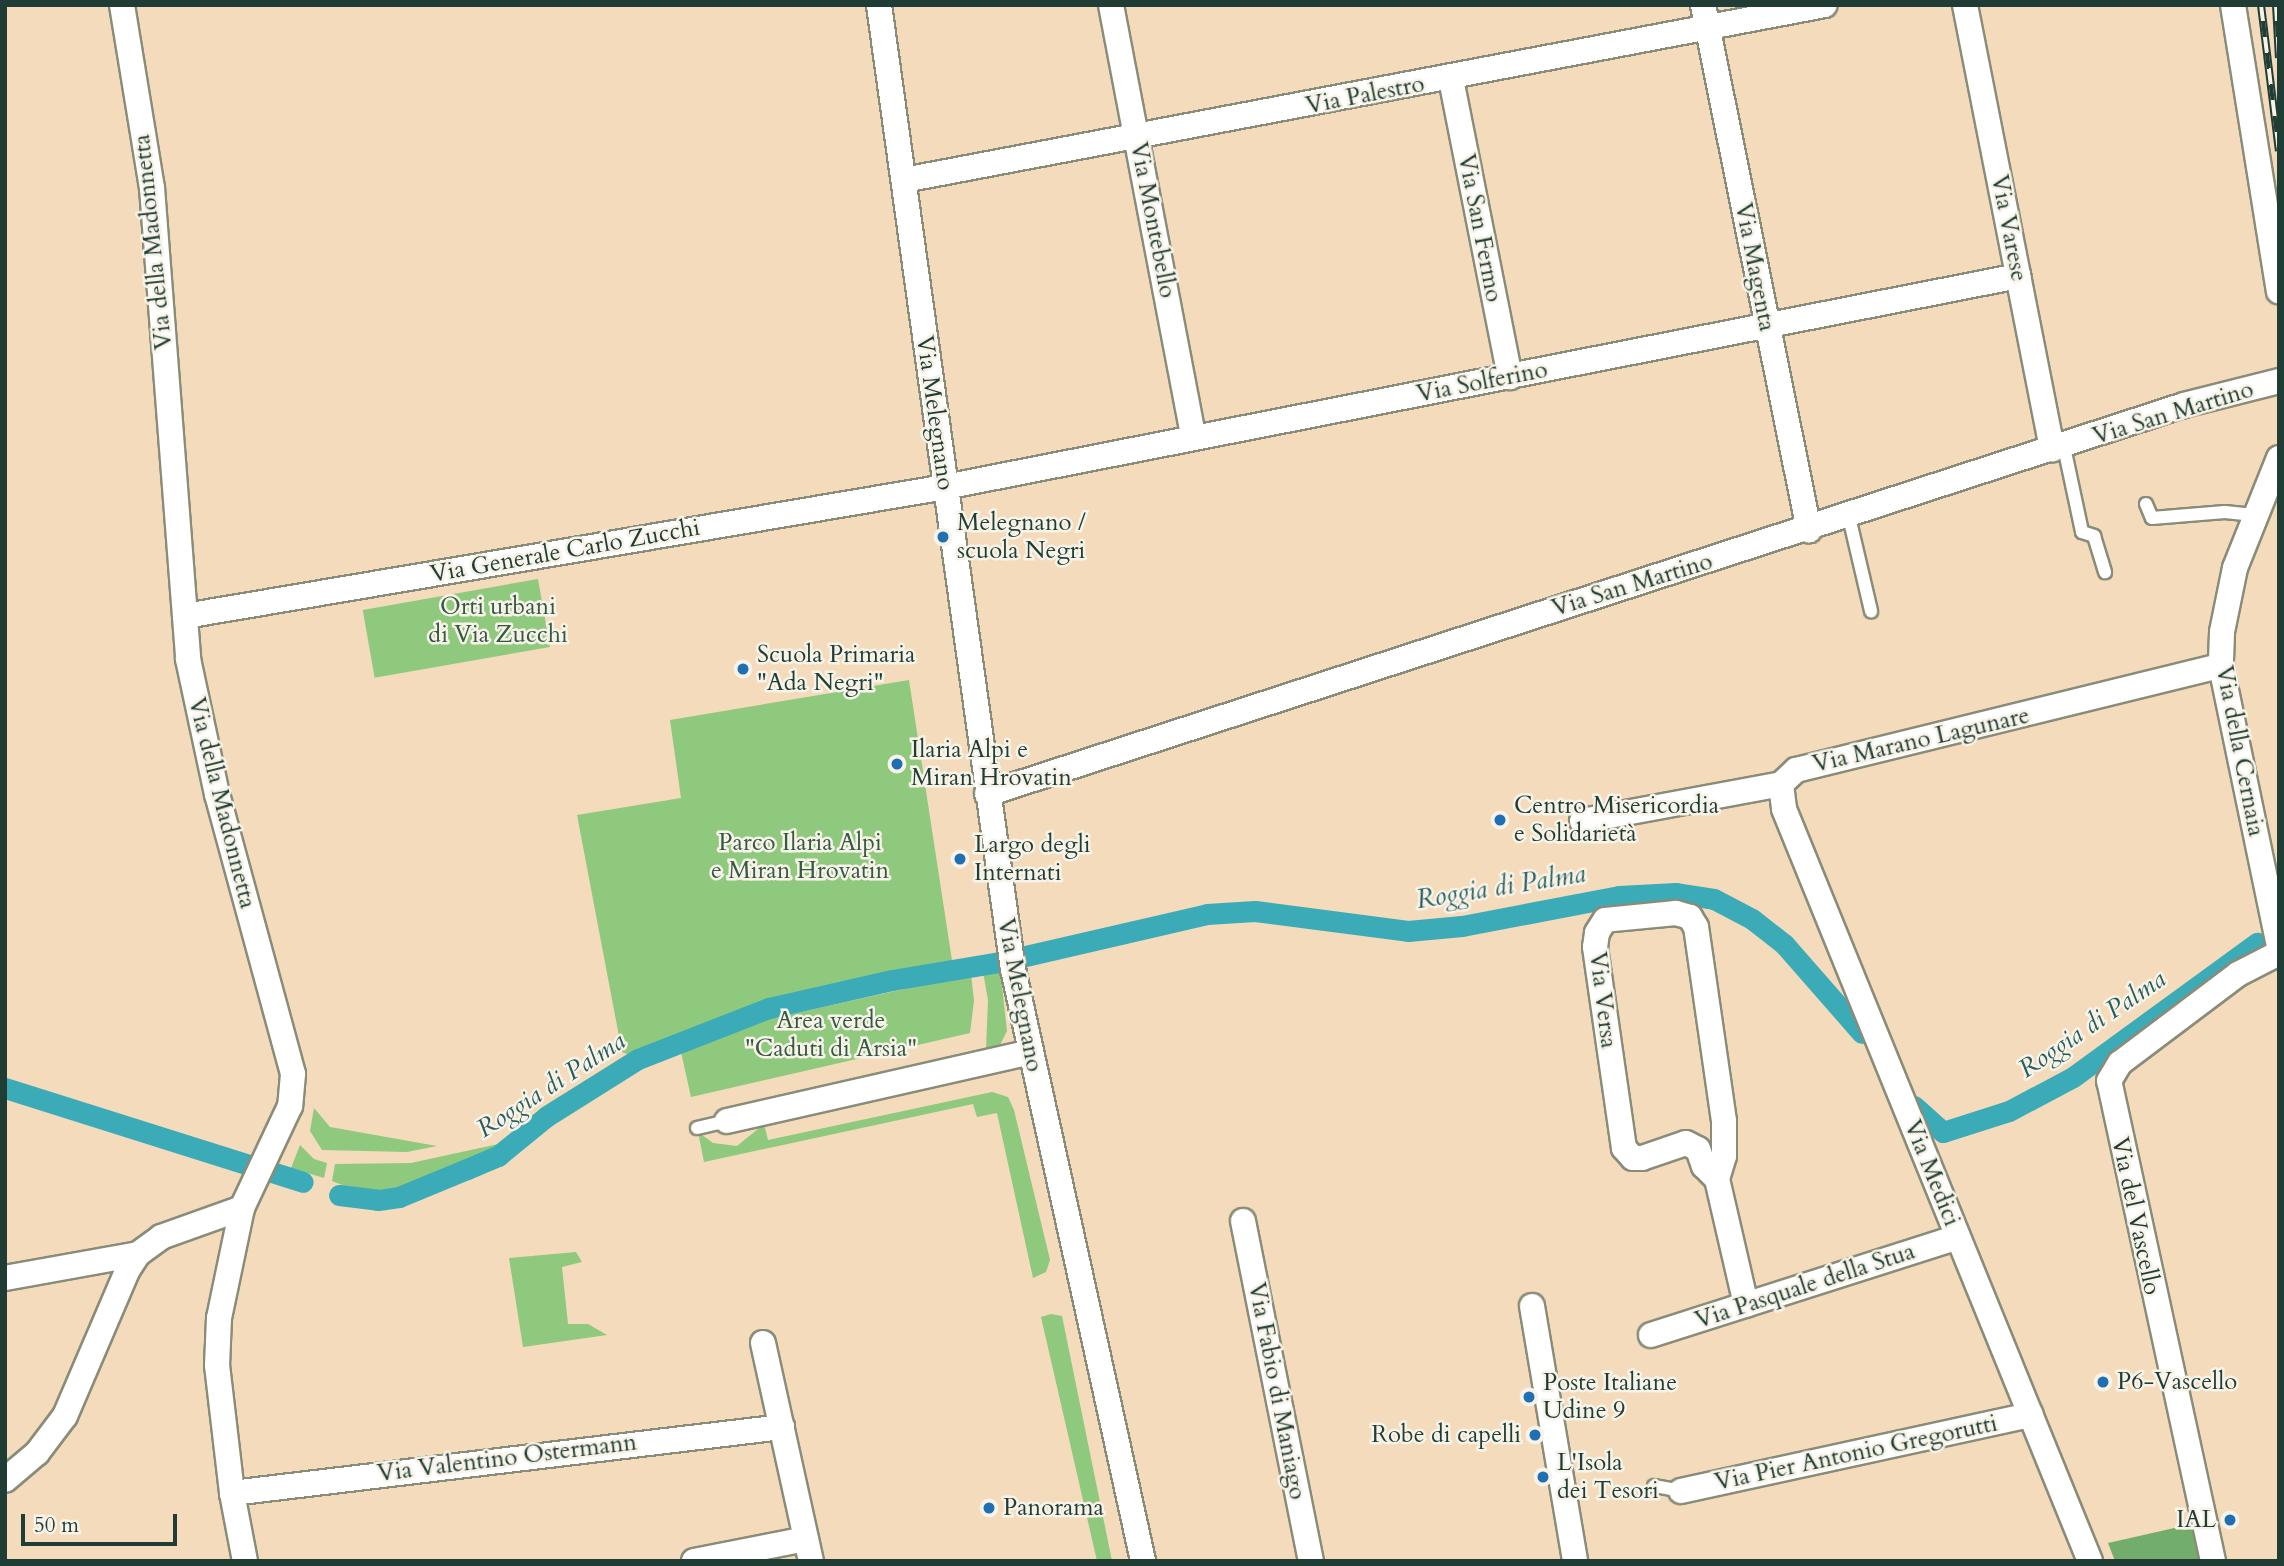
<!DOCTYPE html>
<html>
<head>
<meta charset="utf-8">
<style>
  body { margin:0 }
  #map { position:relative; width:2284px; height:1566px; overflow:hidden; background:#f3dbbb; font-family:Cardo,serif }
  div>[style] { position:absolute }
  [style*='--x'] { left:calc(var(--x)*1px); top:calc(var(--y)*1px); width:calc(var(--w)*1px); rotate:calc(var(--a)*1deg) }
  .green>* { inset:0; background:#8fc97d; transform-origin:0 0 }
  .forest>* { inset:0; background:#73ad6c }
  .canal>* { height:21px; margin:-10.5px; padding:0 10.5px; transform-origin:10.5px; border-radius:10.5px; background:#3babb8 }
  .roads { filter:drop-shadow(2px 0 #898c78) drop-shadow(-2px 0 #898c78) drop-shadow(0 2px #898c78) drop-shadow(0 -2px #898c78) }
  .lane>* { height:12px; margin:-6px; padding:0 6px; transform-origin:6px; border-radius:6px; background:#fff }
  .street>* { height:24px; margin:-12px; padding:0 12px; transform-origin:12px; border-radius:12px; background:#fff }
  .rail>* { height:8px; margin-top:-4px; transform-origin:0; background:repeating-linear-gradient(90deg,#f7f3e8 0 16px,#1f3d34 0 32px); box-sizing:border-box; border-block:2px solid #1f3d34 }
  .dots>* { width:19px; height:19px; translate:-50% -50%; box-sizing:border-box; border:4px solid #f7f3e8; border-radius:50% }
  span { translate:-50% -50%; white-space:nowrap; text-align:center; line-height:1.15; -webkit-text-stroke:5px #f7f3e8; paint-order:stroke }
  .street-label { font-size:24px; color:#1f3d34 }
  .poi-label { font-size:24px; color:#1f3d34 }
  .left { translate:0 -50%; text-align:left }
  .right { translate:-100% -50%; text-align:right }
  .park-label { font-size:24px; color:#355943 }
  .water-label { font-size:26px; color:#275e5c; font-style:italic }
  .frame { position:absolute; inset:0; border:7px solid #1f3d34; pointer-events:none }
  .scale { position:absolute; left:21px; top:1514px; width:156px; height:32px; box-sizing:border-box; border:4px solid #1f3d34; border-top:0; padding-left:9px; font-size:21px; line-height:24px; white-space:nowrap; color:#1f3d34; -webkit-text-stroke:5px #f7f3e8; paint-order:stroke }
</style>
</head>
<body>
<div id="map">
  <div class="green">
    <i style="left:538px;top:579px;width:69px;height:178px;rotate:80deg"></i>
    <i style="clip-path:polygon(909px 680px,953px 967px,810px 992px,722px 1020px,632px 1056px,622px 1052px,577px 815px,681px 798px,670px 720px)"></i>
    <i style="clip-path:polygon(1000px 968px,1007px 1031px,1000px 1045px,986px 1050px,988px 1000px,983px 972px)"></i>
    <i style="clip-path:polygon(971px 974px,974px 1001px,970px 1033px,691px 1097px,681px 1052px,770px 1019px)"></i>
    <i style="clip-path:polygon(992px 1092px,1008px 1097px,1014px 1110px,1050px 1260px,1046px 1272px,1033px 1278px,997px 1113px,977px 1117px,973px 1104px,704px 1162px,698px 1132px,713px 1143px,737px 1146px,764px 1124px,768px 1140px)"></i>
    <i style="clip-path:polygon(314px 1108px,330px 1127px,437px 1146px,407px 1152px,322px 1150px,310px 1131px)"></i>
    <i style="clip-path:polygon(503px 1143px,408px 1188px,358px 1191px,332px 1181px,335px 1164px,411px 1163px)"></i>
    <i style="clip-path:polygon(300px 1145px,314px 1159px,327px 1163px,324px 1178px,291px 1168px)"></i>
    <i style="clip-path:polygon(576px 1252px,582px 1262px,562px 1267px,568px 1324px,588px 1324px,607px 1335px,523px 1347px,509px 1258px)"></i>
    <i style="clip-path:polygon(1051px 1314px,1062px 1316px,1112px 1561px,1097px 1561px,1041px 1317px)"></i>
  </div>
  <div class="forest">
    <i style="clip-path:polygon(2192px 1524px,2199px 1559px,2115px 1561px,2108px 1543px)"></i>
  </div>
  <div class="canal">
    <i style="--x:1017;--y:958;--w:195;--a:-13"></i>
    <i style="--x:1207;--y:914;--w:48;--a:-3.6"></i>
    <i style="--x:1255;--y:911;--w:154;--a:7.4"></i>
    <i style="--x:1408;--y:931;--w:54;--a:-5.3"></i>
    <i style="--x:1462;--y:926;--w:160;--a:-10.8"></i>
    <i style="--x:1619;--y:896;--w:57;--a:-3"></i>
    <i style="--x:1676;--y:893;--w:38;--a:9"></i>
    <i style="--x:1714;--y:899;--w:43;--a:27.8"></i>
    <i style="--x:1752;--y:919;--w:41;--a:38"></i>
    <i style="--x:1784;--y:944;--w:118;--a:48.8"></i>
    <i style="--x:5;--y:1088;--w:312;--a:17.5"></i>
    <i style="--x:1914;--y:1106;--w:39;--a:42"></i>
    <i style="--x:1943;--y:1132;--w:69;--a:-17.7"></i>
    <i style="--x:2009;--y:1111;--w:72;--a:-28"></i>
    <i style="--x:2073;--y:1077;--w:228;--a:-36.1"></i>
    <i style="--x:339;--y:1195;--w:39;--a:7"></i>
    <i style="--x:378;--y:1200;--w:21;--a:-8"></i>
    <i style="--x:399;--y:1197;--w:74;--a:-22.4"></i>
    <i style="--x:467;--y:1169;--w:34;--a:-23"></i>
    <i style="--x:498;--y:1156;--w:63;--a:-39.2"></i>
    <i style="--x:547;--y:1116;--w:107;--a:-32.1"></i>
    <i style="--x:638;--y:1059;--w:141;--a:-21.3"></i>
    <i style="--x:769;--y:1008;--w:126;--a:-12.8"></i>
    <i style="--x:892;--y:980;--w:109;--a:-9.5"></i>
  </div>
  <div class="roads">
    <div class="lane">
      <i style="--x:2064;--y:447;--w:87;--a:78"></i>
      <i style="--x:2082;--y:532;--w:13;--a:18"></i>
      <i style="--x:2094;--y:536;--w:38;--a:73"></i>
      <i style="--x:2146;--y:504;--w:15;--a:67"></i>
      <i style="--x:2152;--y:518;--w:73;--a:-4.7"></i>
      <i style="--x:2225;--y:512;--w:29;--a:6"></i>
      <i style="--x:1849;--y:517;--w:97;--a:76.8"></i>
      <i style="--x:697;--y:1128;--w:31;--a:-13"></i>
      <i style="--x:1654;--y:1486;--w:27;--a:10"></i>
    </div>
    <div class="street">
      <i style="--x:122;--y:5;--w:185;--a:80.7"></i>
      <i style="--x:152;--y:188;--w:472;--a:85.6"></i>
      <i style="--x:188;--y:659;--w:138;--a:77.9"></i>
      <i style="--x:217;--y:794;--w:290;--a:74.8"></i>
      <i style="--x:293;--y:1074;--w:32;--a:95"></i>
      <i style="--x:290;--y:1106;--w:113;--a:115.2"></i>
      <i style="--x:242;--y:1208;--w:112;--a:101.8"></i>
      <i style="--x:219;--y:1318;--w:47;--a:92.4"></i>
      <i style="--x:217;--y:1365;--w:129;--a:83.3"></i>
      <i style="--x:232;--y:1493;--w:69;--a:79.2"></i>
      <i style="--x:879;--y:5;--w:973;--a:82.09"></i>
      <i style="--x:1013;--y:969;--w:606;--a:77.61"></i>
      <i style="--x:1111;--y:5;--w:439;--a:79.2"></i>
      <i style="--x:1703;--y:5;--w:536;--a:78.59"></i>
      <i style="--x:1965;--y:5;--w:453;--a:78.9"></i>
      <i style="--x:2233;--y:5;--w:290;--a:80.9"></i>
      <i style="--x:1451;--y:79;--w:304;--a:78.8"></i>
      <i style="--x:904;--y:180;--w:937;--a:-10.76"></i>
      <i style="--x:2279;--y:458;--w:118;--a:111.8"></i>
      <i style="--x:2235;--y:568;--w:65;--a:101.5"></i>
      <i style="--x:2222;--y:632;--w:34;--a:92"></i>
      <i style="--x:2221;--y:666;--w:287;--a:78.3"></i>
      <i style="--x:185;--y:616;--w:771;--a:-9.63"></i>
      <i style="--x:945;--y:487;--w:1094;--a:-11.12"></i>
      <i style="--x:1781;--y:784;--w:25;--a:83"></i>
      <i style="--x:1784;--y:809;--w:812;--a:67.86"></i>
      <i style="--x:987;--y:794;--w:1259;--a:-18"></i>
      <i style="--x:2184;--y:405;--w:98;--a:-14.2"></i>
      <i style="--x:1582;--y:821;--w:202;--a:-10.5"></i>
      <i style="--x:1781;--y:784;--w:21;--a:-43"></i>
      <i style="--x:1796;--y:770;--w:438;--a:-13.8"></i>
      <i style="--x:727;--y:1121;--w:311;--a:-12.8"></i>
      <i style="--x:1717;--y:1179;--w:24;--a:-73"></i>
      <i style="--x:1724;--y:1156;--w:35;--a:-90"></i>
      <i style="--x:1724;--y:1121;--w:196;--a:-98.2"></i>
      <i style="--x:1696;--y:927;--w:12;--a:-121"></i>
      <i style="--x:1690;--y:917;--w:15;--a:-164"></i>
      <i style="--x:1676;--y:913;--w:71;--a:174.4"></i>
      <i style="--x:1605;--y:920;--w:15;--a:122"></i>
      <i style="--x:1597;--y:933;--w:14;--a:98"></i>
      <i style="--x:1595;--y:947;--w:203;--a:81.8"></i>
      <i style="--x:1624;--y:1148;--w:13;--a:48"></i>
      <i style="--x:1633;--y:1158;--w:9;--a:0"></i>
      <i style="--x:1642;--y:1158;--w:46;--a:-18.8"></i>
      <i style="--x:1686;--y:1143;--w:13;--a:27"></i>
      <i style="--x:1698;--y:1149;--w:18;--a:71"></i>
      <i style="--x:1704;--y:1166;--w:18;--a:45"></i>
      <i style="--x:1717;--y:1179;--w:129;--a:77"></i>
      <i style="--x:1243;--y:1221;--w:347;--a:78.7"></i>
      <i style="--x:5;--y:1278;--w:135;--a:-10.2"></i>
      <i style="--x:1532;--y:1306;--w:259;--a:80.4"></i>
      <i style="--x:1651;--y:1335;--w:322;--a:-17.7"></i>
      <i style="--x:763;--y:1343;--w:223;--a:77.6"></i>
      <i style="--x:5;--y:1480;--w:42;--a:-40.2"></i>
      <i style="--x:37;--y:1453;--w:46;--a:-52.9"></i>
      <i style="--x:65;--y:1416;--w:158;--a:-66.8"></i>
      <i style="--x:127;--y:1271;--w:20;--a:-57"></i>
      <i style="--x:138;--y:1254;--w:29;--a:-36"></i>
      <i style="--x:161;--y:1237;--w:86;--a:-19.7"></i>
      <i style="--x:1681;--y:1491;--w:358;--a:-12.3"></i>
      <i style="--x:232;--y:1493;--w:554;--a:-6.84"></i>
      <i style="--x:694;--y:1561;--w:114;--a:-11.1"></i>
      <i style="--x:2213;--y:1561;--w:491;--a:-102.2"></i>
      <i style="--x:2109;--y:1081;--w:21;--a:-59"></i>
      <i style="--x:2120;--y:1063;--w:148;--a:-37"></i>
      <i style="--x:2238;--y:974;--w:46;--a:-27.1"></i>
    </div>
  </div>
  <div class="rail">
    <i style="--x:2261;--y:5;--w:147;--a:83"></i>
    <i style="--x:2276;--y:5;--w:53;--a:86.8"></i>
  </div>
  <div class="dots">
    <i style="left:943px;top:537px;background:#1f6fb2"></i>
    <i style="left:743px;top:669px;background:#1f6fb2"></i>
    <i style="left:897px;top:764px;background:#1f6fb2"></i>
    <i style="left:1500px;top:820px;background:#1f6fb2"></i>
    <i style="left:960px;top:859px;background:#1f6fb2"></i>
    <i style="left:2103px;top:1382px;background:#1f6fb2"></i>
    <i style="left:1529px;top:1397px;background:#1f6fb2"></i>
    <i style="left:1535px;top:1435px;background:#1f6fb2"></i>
    <i style="left:1543px;top:1477px;background:#1f6fb2"></i>
    <i style="left:989px;top:1508px;background:#1f6fb2"></i>
    <i style="left:2230px;top:1520px;background:#1f6fb2"></i>
  </div>
  <div class="street-label">
    <span style="left:1365px;top:95px;rotate:-11deg">Via Palestro</span>
    <span style="left:1153px;top:220px;rotate:79deg">Via Montebello</span>
    <span style="left:1480px;top:228px;rotate:79deg">Via San Fermo</span>
    <span style="left:2009px;top:228px;rotate:79deg">Via Varese</span>
    <span style="left:153px;top:242px;rotate:-96deg">Via della Madonnetta</span>
    <span style="left:1755px;top:267px;rotate:79deg">Via Magenta</span>
    <span style="left:1482px;top:382px;rotate:-11deg">Via Solferino</span>
    <span style="left:935px;top:413px;rotate:82deg">Via Melegnano</span>
    <span style="left:2173px;top:413px;rotate:-17deg">Via San Martino</span>
    <span style="left:565px;top:551px;rotate:-10deg">Via Generale Carlo Zucchi</span>
    <span style="left:1632px;top:585px;rotate:-17deg">Via San Martino</span>
    <span style="left:1921px;top:740px;rotate:-13deg">Via Marano Lagunare</span>
    <span style="left:2240px;top:751px;rotate:79deg">Via della Cernaia</span>
    <span style="left:222px;top:803px;rotate:76deg">Via della Madonnetta</span>
    <span style="left:1020px;top:995px;rotate:79deg">Via Melegnano</span>
    <span style="left:1603px;top:1000px;rotate:83deg">Via Versa</span>
    <span style="left:1932px;top:1173px;rotate:68deg">Via Medici</span>
    <span style="left:2136px;top:1216px;rotate:78deg">Via del Vascello</span>
    <span style="left:1805px;top:1286px;rotate:-18deg">Via Pasquale della Stua</span>
    <span style="left:1277px;top:1391px;rotate:79deg">Via Fabio di Maniago</span>
    <span style="left:1856px;top:1453px;rotate:-12deg">Via Pier Antonio Gregorutti</span>
    <span style="left:507px;top:1458px;rotate:-7deg">Via Valentino Ostermann</span>
  </div>
  <div class="poi-label">
    <span class="left" style="left:957px;top:537px">Melegnano /<br>scuola Negri</span>
    <span class="left" style="left:757px;top:669px">Scuola Primaria<br>"Ada Negri"</span>
    <span class="left" style="left:911px;top:764px">Ilaria Alpi e<br>Miran Hrovatin</span>
    <span class="left" style="left:1514px;top:820px">Centro Misericordia<br>e Solidarietà</span>
    <span class="left" style="left:974px;top:859px">Largo degli<br>Internati</span>
    <span class="left" style="left:2117px;top:1382px">P6-Vascello</span>
    <span class="left" style="left:1543px;top:1397px">Poste Italiane<br>Udine 9</span>
    <span class="right" style="left:1521px;top:1435px">Robe di capelli</span>
    <span class="left" style="left:1557px;top:1477px">L'Isola<br>dei Tesori</span>
    <span class="left" style="left:1003px;top:1508px">Panorama</span>
    <span class="right" style="left:2216px;top:1520px">IAL</span>
  </div>
  <div class="park-label">
    <span style="left:498px;top:621px">Orti urbani<br>di Via Zucchi</span>
    <span style="left:800px;top:857px">Parco Ilaria Alpi<br>e Miran Hrovatin</span>
    <span style="left:831px;top:1035px">Area verde<br>"Caduti di Arsia"</span>
  </div>
  <div class="water-label">
    <span style="left:1501px;top:887px;rotate:-9deg">Roggia di Palma</span>
    <span style="left:2092px;top:1024px;rotate:-34deg">Roggia di Palma</span>
    <span style="left:551px;top:1085px;rotate:-33deg">Roggia di Palma</span>
  </div>
  <div class="frame"></div>
  <div class="scale">50 m</div>
</div>
</body>
</html>
